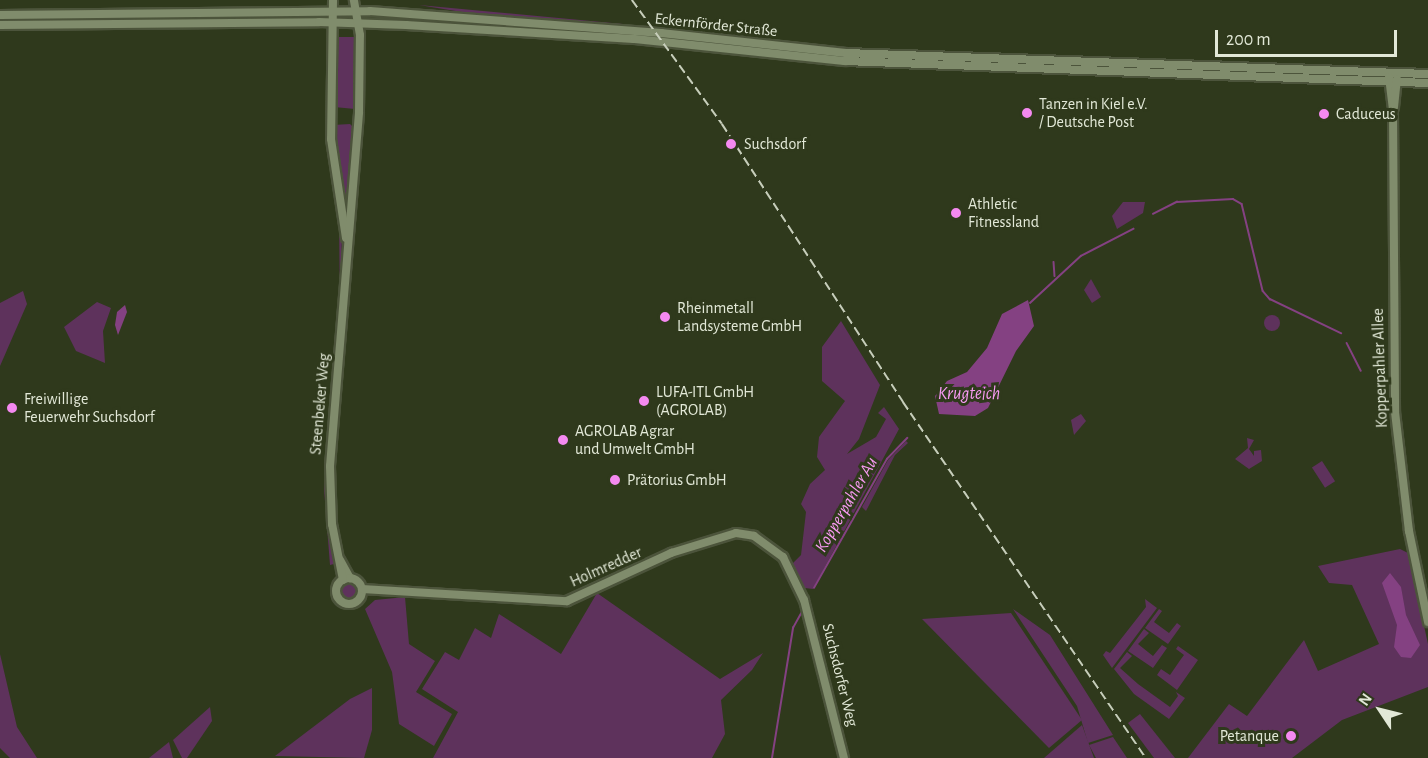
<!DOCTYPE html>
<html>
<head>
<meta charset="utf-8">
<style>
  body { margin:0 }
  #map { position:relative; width:1428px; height:758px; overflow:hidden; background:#2f391c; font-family:"Alegreya Sans",sans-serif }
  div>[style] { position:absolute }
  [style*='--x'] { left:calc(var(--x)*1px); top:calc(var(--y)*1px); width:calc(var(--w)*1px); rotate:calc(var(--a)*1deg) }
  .green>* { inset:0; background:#5e325c; transform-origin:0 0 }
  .round { border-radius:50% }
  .water>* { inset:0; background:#844182 }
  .stream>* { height:1.5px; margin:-0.75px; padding:0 0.75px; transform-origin:0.75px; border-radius:0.75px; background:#844182 }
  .roads { filter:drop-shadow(2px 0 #4c543b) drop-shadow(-2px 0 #4c543b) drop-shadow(0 2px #4c543b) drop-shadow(0 -2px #4c543b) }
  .secondary>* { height:8px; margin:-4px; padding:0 4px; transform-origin:4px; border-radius:4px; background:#808c6c }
  .secondary>.ring { margin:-4px; padding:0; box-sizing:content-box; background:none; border:8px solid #808c6c; border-radius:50% }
  .rail>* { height:1.5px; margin-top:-0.75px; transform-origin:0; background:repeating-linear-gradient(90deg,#c7cebb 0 9px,transparent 0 13.5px) }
  .dots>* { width:16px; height:16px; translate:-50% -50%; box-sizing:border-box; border:3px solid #2f391c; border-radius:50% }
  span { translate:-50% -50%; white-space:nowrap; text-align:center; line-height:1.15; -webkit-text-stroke:6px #2f391c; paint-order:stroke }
  .street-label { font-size:16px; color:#e2e8d7 }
  .poi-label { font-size:16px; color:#e2e8d7 }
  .left { translate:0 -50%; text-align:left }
  .right { translate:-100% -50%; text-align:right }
  .water-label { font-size:18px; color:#f89af3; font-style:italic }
  .north { position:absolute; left:1350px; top:680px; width:60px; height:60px; -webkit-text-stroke:4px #2f391c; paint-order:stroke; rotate:305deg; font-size:16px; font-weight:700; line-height:24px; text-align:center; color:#e2e8d7 }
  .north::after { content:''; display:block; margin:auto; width:21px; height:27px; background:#e2e8d7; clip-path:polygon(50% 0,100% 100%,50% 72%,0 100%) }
  .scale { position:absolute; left:1215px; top:30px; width:182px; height:27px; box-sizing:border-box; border:3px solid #e2e8d7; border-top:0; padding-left:8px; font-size:18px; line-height:21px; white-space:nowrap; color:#e2e8d7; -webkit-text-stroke:4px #2f391c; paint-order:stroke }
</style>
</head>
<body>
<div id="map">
  <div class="green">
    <i style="clip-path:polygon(419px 5px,623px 24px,623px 26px,486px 16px)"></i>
    <i style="clip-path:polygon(374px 19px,457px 20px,476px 23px,374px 21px)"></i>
    <i style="clip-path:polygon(339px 37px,355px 37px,355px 109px,334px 107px)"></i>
    <i style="clip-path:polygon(325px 123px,342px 235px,340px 308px,339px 218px)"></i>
    <i style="clip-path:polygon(350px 124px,354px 128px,348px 223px,333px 125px)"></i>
    <i style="clip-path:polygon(1123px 202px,1145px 202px,1143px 213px,1117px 229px,1112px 216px)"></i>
    <i style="clip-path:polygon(1091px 279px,1101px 297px,1092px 303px,1084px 290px)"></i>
    <i style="clip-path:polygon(23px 291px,27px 304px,0 366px,0 303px)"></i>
    <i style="clip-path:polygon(97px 302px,111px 308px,103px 331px,105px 363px,76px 351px,64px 327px)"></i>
    <i style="clip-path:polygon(339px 313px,326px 489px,334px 564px,330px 565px,324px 489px)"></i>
    <i class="round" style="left:1264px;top:315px;width:16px;height:16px"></i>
    <i style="clip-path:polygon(841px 321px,880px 385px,859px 439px,847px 454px,876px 437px,886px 419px,878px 413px,884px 407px,899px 429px,813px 589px,805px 588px,791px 565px,801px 555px,806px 512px,801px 504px,810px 484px,825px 470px,817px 457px,819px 437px,845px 401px,822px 381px,822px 347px)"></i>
    <i style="clip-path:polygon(1081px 414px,1086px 421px,1074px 435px,1071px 420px)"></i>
    <i style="clip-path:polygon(1247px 438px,1254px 440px,1249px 449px,1254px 456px,1254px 451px,1261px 450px,1262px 461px,1249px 469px,1235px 459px,1248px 448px)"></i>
    <i style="clip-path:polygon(906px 441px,908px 443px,895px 455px,866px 511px,862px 507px,888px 460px)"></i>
    <i style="left:1322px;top:461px;width:24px;height:12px;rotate:57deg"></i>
    <i style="clip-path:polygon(1400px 549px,1408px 553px,1428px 644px,1428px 687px,1342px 720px,1292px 758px,1188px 758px,1229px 704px,1247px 716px,1304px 640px,1318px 671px,1379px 644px,1352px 585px,1329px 583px,1318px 566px)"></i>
    <i class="round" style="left:339px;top:581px;width:20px;height:20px"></i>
    <i style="clip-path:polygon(597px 593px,720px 679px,763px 653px,752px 670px,721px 700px,725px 734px,712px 758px,433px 758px,458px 712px,422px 689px,445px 652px,459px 660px,475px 628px,491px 638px,499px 614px,561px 654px)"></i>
    <i style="clip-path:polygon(405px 597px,409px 644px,435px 661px,416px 692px,452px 714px,434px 746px,399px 724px,392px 672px,365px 609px,375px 600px)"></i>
    <i style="clip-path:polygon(1145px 599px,1157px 608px,1112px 668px,1103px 655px,1106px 651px,1110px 653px,1146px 607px)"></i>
    <i style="clip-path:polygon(1013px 609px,1050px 635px,1113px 735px,1088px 743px,1077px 706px)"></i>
    <i style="clip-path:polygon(1159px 609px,1162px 611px,1154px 622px,1169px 633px,1177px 623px,1181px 626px,1168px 644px,1145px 628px)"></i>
    <i style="clip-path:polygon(1011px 613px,1082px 720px,1049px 748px,922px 619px)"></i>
    <i style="clip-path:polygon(1144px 629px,1149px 633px,1138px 644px,1153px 656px,1162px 645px,1167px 648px,1153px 668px,1128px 651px)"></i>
    <i style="clip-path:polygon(1178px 646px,1198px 660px,1177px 690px,1157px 675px,1161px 669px,1170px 675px,1181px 659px,1184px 655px,1176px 649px)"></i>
    <i style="clip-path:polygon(1127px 652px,1132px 656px,1120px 668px,1138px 684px,1170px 707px,1178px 696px,1176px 692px,1185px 698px,1169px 719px,1134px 694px,1114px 669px)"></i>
    <i style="clip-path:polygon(0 654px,17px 727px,37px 758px,10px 758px,0 748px)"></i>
    <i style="clip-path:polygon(372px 688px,372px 730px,364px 758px,275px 756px,350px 699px)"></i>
    <i style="clip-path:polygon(210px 707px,212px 721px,187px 758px,182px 758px,173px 740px)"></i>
    <i style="clip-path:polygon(1140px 714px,1175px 758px,1154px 758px,1128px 723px)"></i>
    <i style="clip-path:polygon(1082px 725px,1094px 758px,1044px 758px)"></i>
    <i style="clip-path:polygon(1113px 737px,1127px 758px,1096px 758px,1089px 745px)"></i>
    <i style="clip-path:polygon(169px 742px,173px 758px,149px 758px)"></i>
  </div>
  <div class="water">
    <i style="clip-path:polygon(1028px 300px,1034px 326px,1016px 351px,988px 408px,975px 416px,939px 414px,935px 396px,947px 381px,967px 372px,987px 348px,1002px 314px)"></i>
    <i style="clip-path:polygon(125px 305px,127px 312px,118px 335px,115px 325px,117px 312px)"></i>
    <i style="clip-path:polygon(1390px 573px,1401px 587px,1406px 615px,1420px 645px,1411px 658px,1401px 657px,1394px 647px,1397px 625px,1382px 583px)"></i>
  </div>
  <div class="stream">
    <i style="--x:1153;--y:214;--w:27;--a:-27"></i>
    <i style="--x:1177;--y:202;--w:56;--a:-3.1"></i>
    <i style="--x:1233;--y:199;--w:10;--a:29"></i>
    <i style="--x:1242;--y:204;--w:89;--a:76.4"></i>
    <i style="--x:1263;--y:291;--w:11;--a:49"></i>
    <i style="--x:1270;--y:299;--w:79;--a:25.6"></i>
    <i style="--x:1054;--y:262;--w:14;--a:86"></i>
    <i style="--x:1030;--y:303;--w:69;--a:-42.7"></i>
    <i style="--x:1081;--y:256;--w:59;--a:-27.4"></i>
    <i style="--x:1347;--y:343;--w:31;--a:63"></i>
    <i style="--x:814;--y:588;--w:148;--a:-60.5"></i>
    <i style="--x:887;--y:459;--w:29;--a:-46"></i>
    <i style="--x:772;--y:758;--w:132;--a:-80.8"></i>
    <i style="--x:793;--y:628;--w:18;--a:-61"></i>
  </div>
  <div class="roads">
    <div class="secondary">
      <i style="--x:333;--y:0;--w:139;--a:90.8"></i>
      <i style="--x:331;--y:139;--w:100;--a:81.4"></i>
      <i style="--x:0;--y:15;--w:370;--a:-0.6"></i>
      <i style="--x:370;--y:11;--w:292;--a:4.3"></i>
      <i style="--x:661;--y:33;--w:186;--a:6.2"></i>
      <i style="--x:846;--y:53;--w:582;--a:2.07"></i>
      <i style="--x:0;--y:25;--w:319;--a:-0.5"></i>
      <i style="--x:319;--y:22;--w:87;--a:2"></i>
      <i style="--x:406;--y:25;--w:228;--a:3.5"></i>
      <i style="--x:634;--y:39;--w:212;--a:6"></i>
      <i style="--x:845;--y:61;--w:583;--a:2.16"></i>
      <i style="--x:1389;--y:77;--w:34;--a:83"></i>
      <i style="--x:1393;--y:111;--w:301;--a:89.6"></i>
      <i style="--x:1395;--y:412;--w:120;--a:83.3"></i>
      <i style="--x:1409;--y:531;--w:93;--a:78.2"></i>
      <i style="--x:1394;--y:107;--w:28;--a:-84"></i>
      <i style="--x:340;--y:560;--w:21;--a:61"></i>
      <i class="ring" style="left:336px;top:578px;width:18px;height:18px"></i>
      <i style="--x:343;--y:580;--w:57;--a:-101.1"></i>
      <i style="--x:332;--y:524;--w:58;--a:-92"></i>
      <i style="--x:330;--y:466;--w:355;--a:-85.3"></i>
      <i style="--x:359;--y:112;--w:77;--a:-89.3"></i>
      <i style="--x:360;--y:35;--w:36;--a:-100"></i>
      <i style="--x:362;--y:589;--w:205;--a:3.4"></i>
      <i style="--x:567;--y:601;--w:115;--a:-24.8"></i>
      <i style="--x:671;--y:553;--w:68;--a:-17.1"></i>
      <i style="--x:736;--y:533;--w:18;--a:9"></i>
      <i style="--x:754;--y:536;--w:36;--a:36"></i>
      <i style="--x:783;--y:557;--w:48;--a:64"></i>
      <i style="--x:804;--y:600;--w:163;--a:75.8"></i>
    </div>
  </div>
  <div class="rail">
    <i style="--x:632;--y:0;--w:153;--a:54"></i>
    <i style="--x:722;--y:124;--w:332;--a:56.9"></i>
    <i style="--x:903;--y:402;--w:431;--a:55.7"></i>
  </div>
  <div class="dots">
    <i style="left:1027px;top:113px;background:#f489f0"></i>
    <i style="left:1324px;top:114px;background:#f489f0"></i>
    <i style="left:731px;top:144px;background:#f489f0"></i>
    <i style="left:956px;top:213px;background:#f489f0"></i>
    <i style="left:665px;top:317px;background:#f489f0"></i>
    <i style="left:644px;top:401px;background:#f489f0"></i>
    <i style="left:12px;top:408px;background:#f489f0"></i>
    <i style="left:563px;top:440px;background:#f489f0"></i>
    <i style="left:615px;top:480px;background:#f489f0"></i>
    <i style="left:1291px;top:736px;background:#f489f0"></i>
  </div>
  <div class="street-label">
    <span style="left:716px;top:25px;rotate:6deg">Eckernförder Straße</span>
    <span style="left:1380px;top:368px;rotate:-92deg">Kopperpahler Allee</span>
    <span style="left:320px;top:404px;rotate:-85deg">Steenbeker Weg</span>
    <span style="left:606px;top:567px;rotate:-24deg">Holmredder</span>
    <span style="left:840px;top:675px;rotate:76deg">Suchsdorfer Weg</span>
  </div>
  <div class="poi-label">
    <span class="left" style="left:1039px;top:113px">Tanzen in Kiel e.V.<br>/ Deutsche Post</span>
    <span class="left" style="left:1336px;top:114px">Caduceus</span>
    <span class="left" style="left:744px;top:144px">Suchsdorf</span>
    <span class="left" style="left:968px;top:213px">Athletic<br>Fitnessland</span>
    <span class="left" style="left:677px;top:317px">Rheinmetall<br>Landsysteme GmbH</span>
    <span class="left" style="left:656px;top:401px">LUFA-ITL GmbH<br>(AGROLAB)</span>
    <span class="left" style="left:24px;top:408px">Freiwillige<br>Feuerwehr Suchsdorf</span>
    <span class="left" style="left:575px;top:440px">AGROLAB Agrar<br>und Umwelt GmbH</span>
    <span class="left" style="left:627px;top:480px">Prätorius GmbH</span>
    <span class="right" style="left:1279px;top:736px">Petanque</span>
  </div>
  <div class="water-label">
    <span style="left:969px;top:394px">Krugteich</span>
    <span style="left:847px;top:505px;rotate:-60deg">Kopperpahler Au</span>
  </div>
  <div class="north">N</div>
  <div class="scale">200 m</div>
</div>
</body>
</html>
